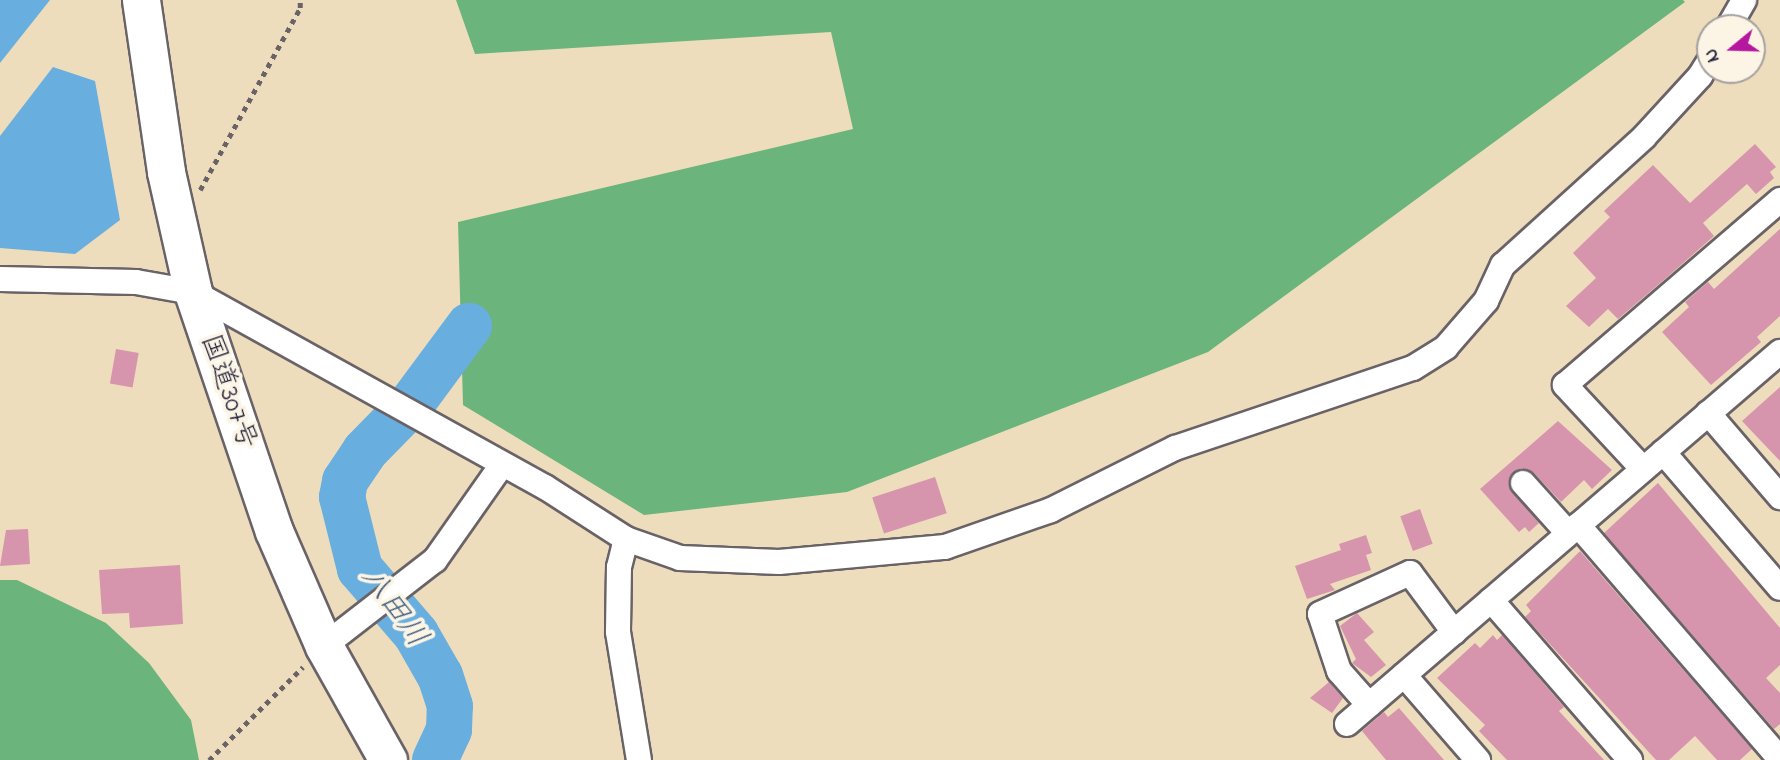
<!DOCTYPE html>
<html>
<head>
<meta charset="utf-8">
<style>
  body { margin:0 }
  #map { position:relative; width:1780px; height:760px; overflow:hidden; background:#eeddbc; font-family:"Indie Flower","Klee One",sans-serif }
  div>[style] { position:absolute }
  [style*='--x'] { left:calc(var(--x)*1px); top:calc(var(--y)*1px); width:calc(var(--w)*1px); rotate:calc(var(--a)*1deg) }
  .forest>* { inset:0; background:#6bb47c }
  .water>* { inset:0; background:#68aedf }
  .river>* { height:46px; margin:-23px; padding:0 23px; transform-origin:23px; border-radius:23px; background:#68aedf }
  .building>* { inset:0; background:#d794ad; transform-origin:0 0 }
  .path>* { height:4.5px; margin-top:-2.25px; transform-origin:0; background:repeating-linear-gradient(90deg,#696368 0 5px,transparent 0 10px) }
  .roads { filter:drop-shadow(2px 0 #696368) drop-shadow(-2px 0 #696368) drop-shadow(0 2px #696368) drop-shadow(0 -2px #696368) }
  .minor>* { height:24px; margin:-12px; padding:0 12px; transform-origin:12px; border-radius:12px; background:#fff }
  .highway>* { height:37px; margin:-18.5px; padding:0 18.5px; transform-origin:18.5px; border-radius:18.5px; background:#fff }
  span { translate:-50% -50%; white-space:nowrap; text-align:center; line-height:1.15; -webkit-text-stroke:7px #fcf5e5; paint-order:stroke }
  .street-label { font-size:28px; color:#22223b }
  .water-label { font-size:30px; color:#3e5a7d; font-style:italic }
  .north { position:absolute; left:1696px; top:14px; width:70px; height:70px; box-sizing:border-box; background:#fcf5e5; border:2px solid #a5a1a1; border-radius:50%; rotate:251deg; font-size:19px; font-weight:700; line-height:28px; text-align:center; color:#22223b }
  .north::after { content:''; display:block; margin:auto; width:24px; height:32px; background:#b5179e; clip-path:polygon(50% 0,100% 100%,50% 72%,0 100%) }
</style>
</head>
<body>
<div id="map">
  <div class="forest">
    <i style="clip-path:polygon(456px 0,1683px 0,1685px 2px,1208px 352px,847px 492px,644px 515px,463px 405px,458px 222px,853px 129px,831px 32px,475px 54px)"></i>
    <i style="clip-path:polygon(0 580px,17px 580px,106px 623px,149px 663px,191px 720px,199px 760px,0 760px)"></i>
  </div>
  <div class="water">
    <i style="clip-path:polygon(0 0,50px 0,0 63px)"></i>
    <i style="clip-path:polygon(53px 67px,95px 81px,120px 220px,75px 254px,0 248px,0 136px)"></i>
  </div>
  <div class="river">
    <i style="--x:435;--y:760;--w:33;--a:-65"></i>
    <i style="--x:449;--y:730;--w:24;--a:-88"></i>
    <i style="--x:450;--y:706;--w:32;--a:-108"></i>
    <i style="--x:440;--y:676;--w:48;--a:-119.7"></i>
    <i style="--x:416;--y:634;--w:86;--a:-130.7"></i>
    <i style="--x:360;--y:569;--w:74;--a:-104"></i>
    <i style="--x:342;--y:497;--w:16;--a:-79"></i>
    <i style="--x:345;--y:481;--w:36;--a:-56"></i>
    <i style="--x:365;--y:451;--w:67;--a:-45.6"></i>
    <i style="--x:412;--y:403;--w:96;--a:-53.5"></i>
  </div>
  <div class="building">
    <i style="clip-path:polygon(1755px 144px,1776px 167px,1770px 172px,1774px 178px,1756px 194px,1747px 184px,1703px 223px,1714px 236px,1665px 279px,1618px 319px,1608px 309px,1589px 327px,1566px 306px,1596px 278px,1573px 253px,1610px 217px,1604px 211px,1653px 165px,1690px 203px)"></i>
    <i style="clip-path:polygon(1780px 229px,1780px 316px,1757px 337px,1761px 342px,1711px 385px,1662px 332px,1689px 307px,1685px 302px,1708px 282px,1714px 289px)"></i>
    <i style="left:116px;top:349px;width:23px;height:35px;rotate:10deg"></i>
    <i style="clip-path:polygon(1780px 387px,1780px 461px,1742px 421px)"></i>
    <i style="clip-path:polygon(1558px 421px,1612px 470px,1592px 489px,1584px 480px,1561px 502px,1534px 473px,1521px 468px,1514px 472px,1509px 487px,1539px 523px,1529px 532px,1525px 527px,1519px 532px,1480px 489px)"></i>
    <i style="left:935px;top:477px;width:38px;height:66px;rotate:72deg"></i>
    <i style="clip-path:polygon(1658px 483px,1780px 628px,1780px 665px,1766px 678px,1780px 693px,1780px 724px,1774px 729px,1604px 533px)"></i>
    <i style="left:1420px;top:509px;width:37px;height:21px;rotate:70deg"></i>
    <i style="clip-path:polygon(28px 529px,30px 564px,0 566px,6px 530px)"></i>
    <i style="clip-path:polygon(1366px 535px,1372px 553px,1366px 555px,1371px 570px,1330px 584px,1335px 590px,1307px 599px,1295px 566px,1341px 550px,1339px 544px)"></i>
    <i style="clip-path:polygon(1580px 551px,1752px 749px,1740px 760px,1717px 760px,1695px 736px,1669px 760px,1656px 760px,1525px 617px,1531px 611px,1526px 605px)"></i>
    <i style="clip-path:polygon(180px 565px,183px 624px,130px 628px,129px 613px,102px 614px,99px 570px)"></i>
    <i style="clip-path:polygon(1357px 613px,1374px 632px,1364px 640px,1386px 665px,1371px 677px,1352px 663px,1356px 659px,1340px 626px)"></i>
    <i style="clip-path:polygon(1493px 635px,1497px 640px,1502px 635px,1564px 707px,1559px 711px,1604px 760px,1507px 760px,1479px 731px,1485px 725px,1437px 678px,1475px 643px,1480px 648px)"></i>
    <i style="clip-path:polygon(1329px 682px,1343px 698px,1332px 713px,1310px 698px)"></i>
    <i style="clip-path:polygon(1399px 708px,1444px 760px,1386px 760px,1362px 731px,1384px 712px,1388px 717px)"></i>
  </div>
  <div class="path">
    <i style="--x:200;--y:190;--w:208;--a:-61.2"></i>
    <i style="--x:300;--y:8;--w:8;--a:-90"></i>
    <i style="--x:209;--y:760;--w:132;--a:-44.7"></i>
  </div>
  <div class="roads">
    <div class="minor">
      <i style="--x:1728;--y:28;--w:32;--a:-60"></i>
      <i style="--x:0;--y:279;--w:136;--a:1.3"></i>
      <i style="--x:136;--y:282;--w:58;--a:10"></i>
      <i style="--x:193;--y:292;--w:402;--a:29"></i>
      <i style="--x:545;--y:487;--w:96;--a:32.7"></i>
      <i style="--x:626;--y:539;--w:57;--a:19.4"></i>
      <i style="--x:680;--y:558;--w:99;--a:2.3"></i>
      <i style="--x:779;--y:562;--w:167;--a:-5.2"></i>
      <i style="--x:945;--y:547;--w:112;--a:-19.2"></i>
      <i style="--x:1051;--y:510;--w:139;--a:-26.6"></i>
      <i style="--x:1175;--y:448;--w:251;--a:-18.6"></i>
      <i style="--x:1413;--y:368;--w:39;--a:-32"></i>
      <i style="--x:1446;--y:347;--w:61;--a:-49"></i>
      <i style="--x:1486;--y:301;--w:40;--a:-65"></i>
      <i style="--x:1503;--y:265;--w:190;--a:-42.2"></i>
      <i style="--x:1644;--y:137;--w:83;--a:-47.4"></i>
      <i style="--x:1700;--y:76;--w:19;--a:-58"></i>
      <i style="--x:1708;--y:413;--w:111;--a:49.4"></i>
      <i style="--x:1663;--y:452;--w:179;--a:49.3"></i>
      <i style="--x:1643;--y:469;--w:115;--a:-132.9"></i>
      <i style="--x:1565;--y:385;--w:284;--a:-40.7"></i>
      <i style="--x:1523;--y:483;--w:67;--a:48"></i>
      <i style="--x:1578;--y:525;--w:309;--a:49.2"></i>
      <i style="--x:626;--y:539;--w:29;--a:104"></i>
      <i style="--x:619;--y:567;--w:65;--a:90.9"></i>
      <i style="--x:618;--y:632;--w:130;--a:80.7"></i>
      <i style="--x:1491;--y:600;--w:212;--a:49"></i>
      <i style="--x:324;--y:646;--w:140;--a:-37.8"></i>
      <i style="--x:435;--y:560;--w:115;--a:-54.9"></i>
      <i style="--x:1404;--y:675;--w:113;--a:49"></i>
      <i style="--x:1369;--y:705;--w:45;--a:-131.4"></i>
      <i style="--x:1339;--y:671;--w:60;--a:-108.4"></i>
      <i style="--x:1320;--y:614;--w:99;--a:-24.5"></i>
      <i style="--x:1410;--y:573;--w:74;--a:53.3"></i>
      <i style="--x:1347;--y:724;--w:571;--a:-40.67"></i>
    </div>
    <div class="highway">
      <i style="--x:141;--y:0;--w:174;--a:81.7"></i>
      <i style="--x:166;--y:172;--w:123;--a:77.3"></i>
      <i style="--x:193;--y:292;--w:252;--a:71.3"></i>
      <i style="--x:274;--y:531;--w:125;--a:66.5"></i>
      <i style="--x:324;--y:646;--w:131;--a:60.7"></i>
    </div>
  </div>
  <div class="street-label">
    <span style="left:227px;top:392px;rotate:71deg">国道307号</span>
  </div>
  <div class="water-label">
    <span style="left:393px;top:608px;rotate:54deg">八田川</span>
  </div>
  <div class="north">N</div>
</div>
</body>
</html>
